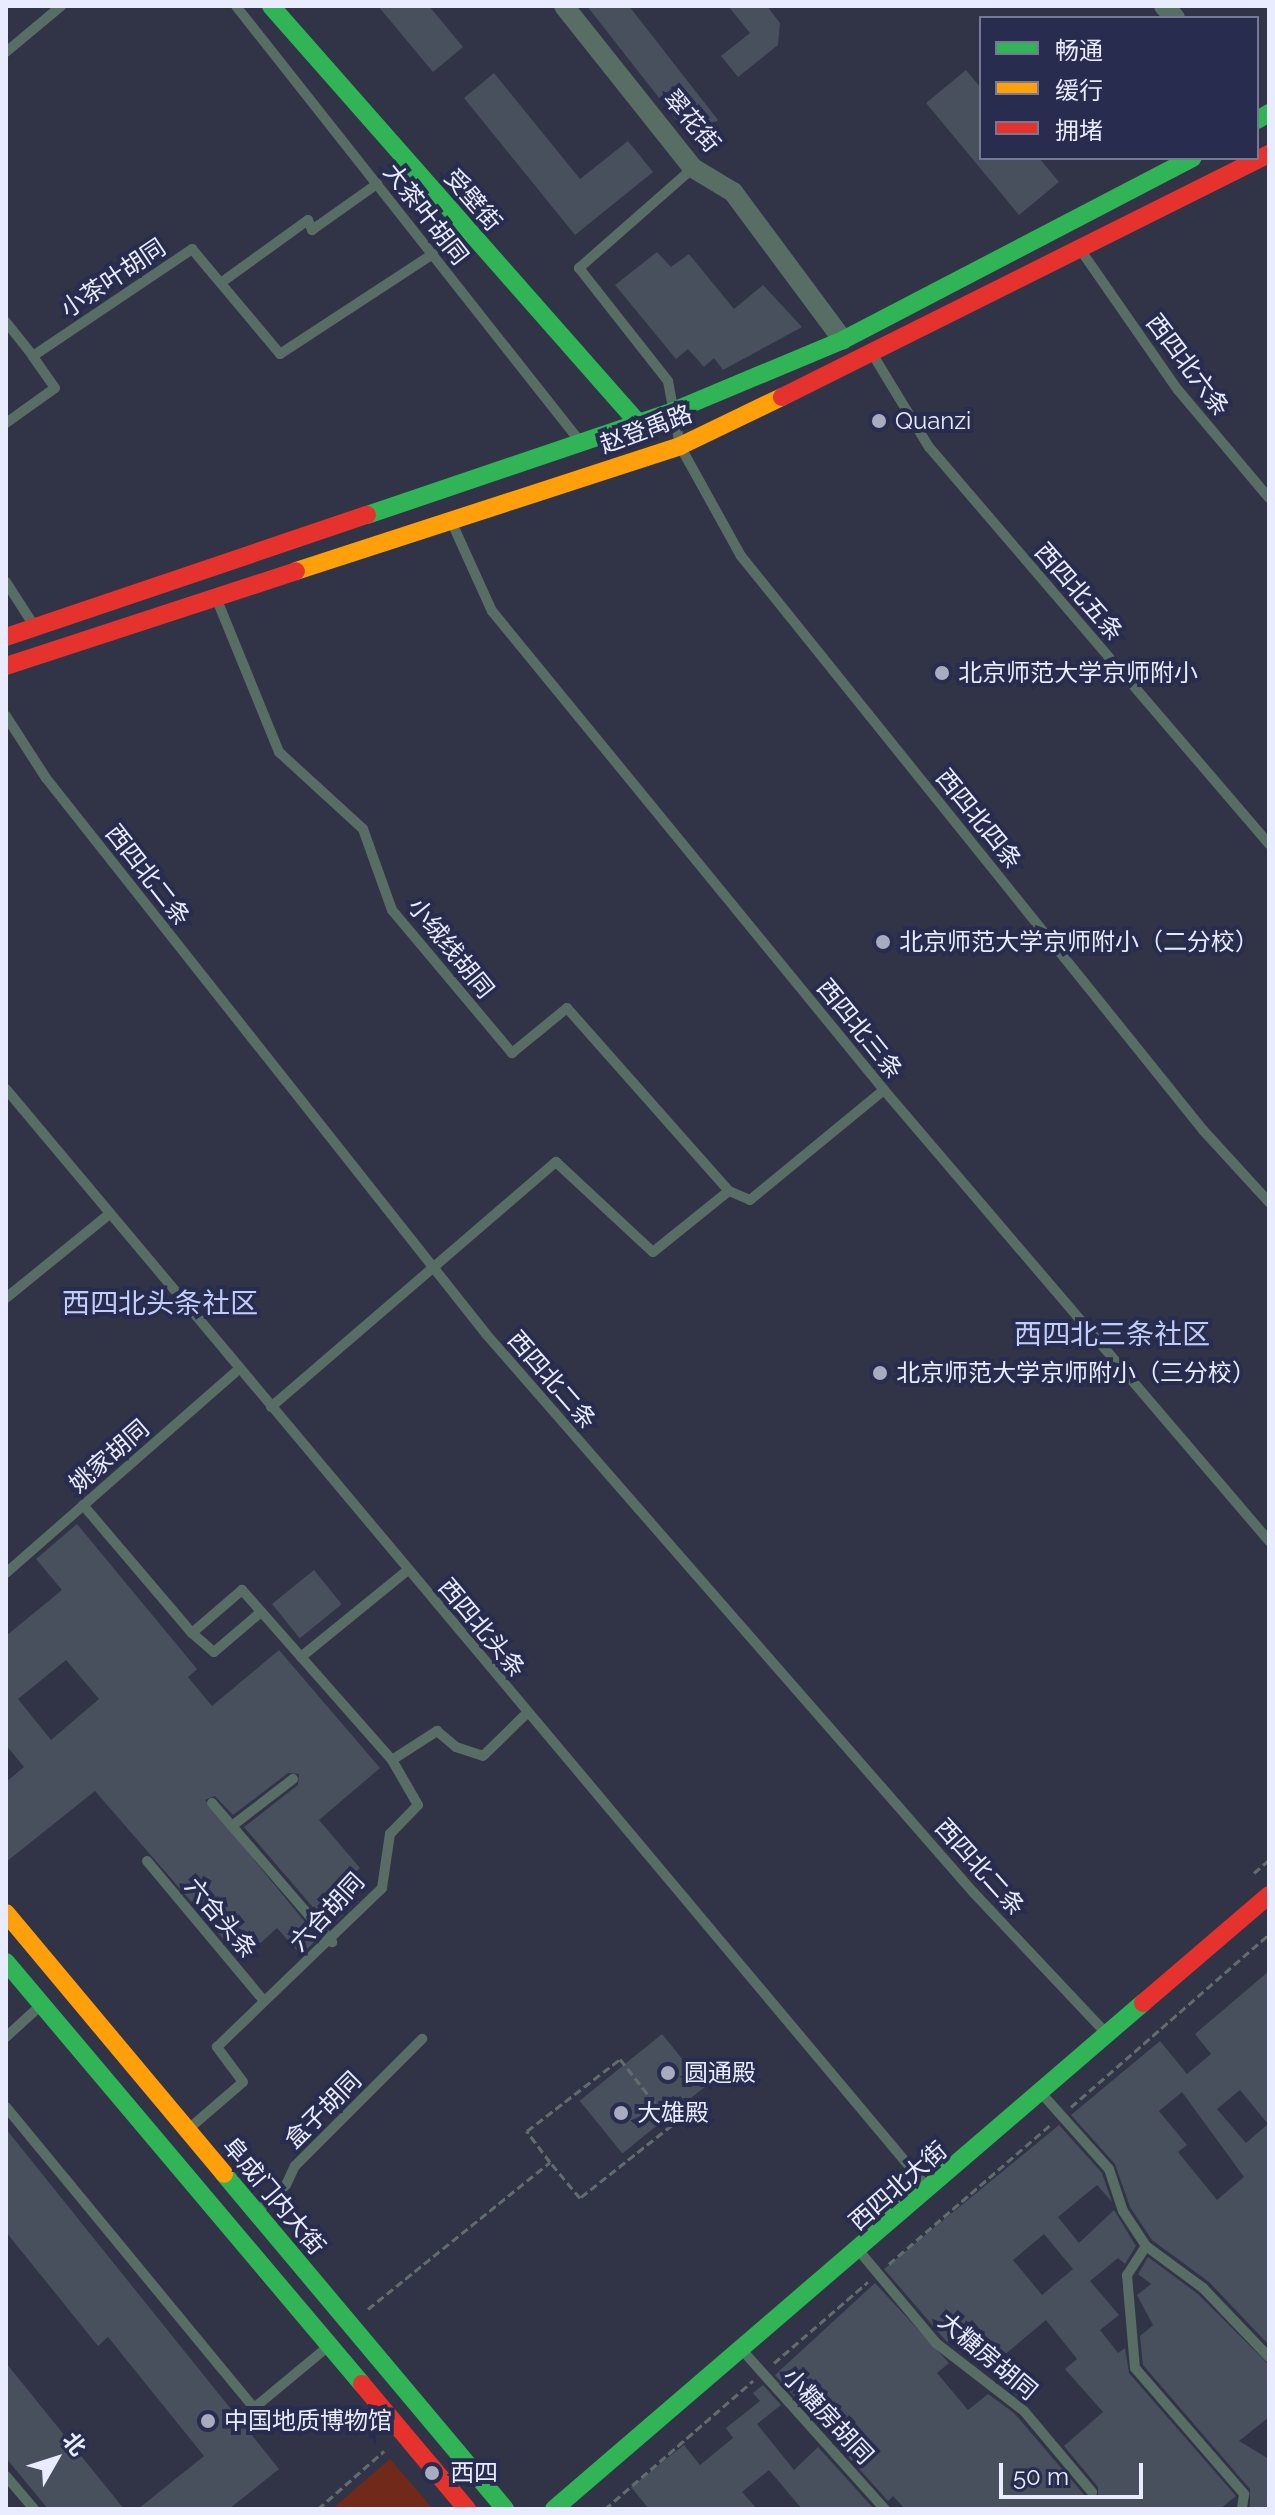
<!DOCTYPE html>
<html>
<head>
<meta charset="utf-8">
<style>
  body { margin:0 }
  #map { position:relative; width:1275px; height:2515px; overflow:hidden; background:#313447; font-family:Raleway,"Noto Sans SC",sans-serif }
  div>[style] { position:absolute }
  [style*='--x'] { left:calc(var(--x)*1px); top:calc(var(--y)*1px); width:calc(var(--w)*1px); rotate:calc(var(--a)*1deg) }
  .green>* { inset:0; background:#712a1a }
  .building>* { inset:0; background:#484f5d; transform-origin:0 0 }
  .path>* { height:3px; margin-top:-1.5px; transform-origin:0; background:repeating-linear-gradient(90deg,#606d6c 0 8px,transparent 0 12px) }
  .lane>* { height:10px; margin:-5px; padding:0 5px; transform-origin:5px; border-radius:5px; background:#586d64 }
  .street>* { height:20px; margin:-10px; padding:0 10px; transform-origin:10px; border-radius:10px; background:#586d64 }
  .fast>* { height:18px; margin:-9px; padding:0 9px; transform-origin:9px; border-radius:9px; background:#30b455 }
  .slow>* { height:18px; margin:-9px; padding:0 9px; transform-origin:9px; border-radius:9px; background:#ff9f0a }
  .jam>* { height:18px; margin:-9px; padding:0 9px; transform-origin:9px; border-radius:9px; background:#e5322d }
  .dots>* { width:22px; height:22px; translate:-50% -50%; box-sizing:border-box; border:4px solid #282d50; border-radius:50% }
  span { translate:-50% -50%; white-space:nowrap; text-align:center; line-height:1.15; -webkit-text-stroke:8px #282d50; paint-order:stroke }
  .street-label { font-size:24px; color:#e8ecfe }
  .poi-label { font-size:24px; color:#e8ecfe }
  .left { translate:0 -50%; text-align:left }
  .quarter-label { font-size:28px; color:#c3cdf9 }
  .frame { position:absolute; inset:0; border:8px solid #e8ecfe; pointer-events:none }
  .legend { position:absolute; left:979px; top:16px; width:280px; height:144px; box-sizing:border-box; background:#282d50; border:2px solid #757996; margin:0; padding:10px 14px; list-style:none; font-size:24px; color:#e8ecfe }
  .legend li { display:flex; align-items:center; gap:16px; height:40px }
  .legend b { width:40px; border:2px solid #757996 }
  .north { position:absolute; left:16px; top:2419px; width:80px; height:80px; -webkit-text-stroke:6px #282d50; paint-order:stroke; rotate:51deg; font-size:22px; font-weight:700; line-height:32px; text-align:center; color:#e8ecfe }
  .north::after { content:''; display:block; margin:auto; width:28px; height:36px; background:#e8ecfe; clip-path:polygon(50% 0,100% 100%,50% 72%,0 100%) }
  .scale { position:absolute; left:999px; top:2463px; width:144px; height:36px; box-sizing:border-box; border:4px solid #e8ecfe; border-top:0; padding-left:10px; font-size:24px; line-height:28px; white-space:nowrap; color:#e8ecfe; -webkit-text-stroke:6px #282d50; paint-order:stroke }
</style>
</head>
<body>
<div id="map">
  <div class="green">
    <i style="clip-path:polygon(390px 2459px,433px 2509px,332px 2509px)"></i>
  </div>
  <div class="building">
    <i style="clip-path:polygon(378px 6px,429px 6px,463px 47px,433px 72px)"></i>
    <i style="clip-path:polygon(587px 6px,629px 6px,718px 120px,692px 140px)"></i>
    <i style="clip-path:polygon(728px 6px,767px 6px,780px 23px,778px 45px,738px 77px,721px 56px,750px 33px)"></i>
    <i style="clip-path:polygon(966px 70px,981px 88px,981px 158px,1039px 158px,1059px 182px,1019px 215px,926px 103px)"></i>
    <i style="clip-path:polygon(494px 73px,580px 179px,628px 141px,653px 172px,575px 235px,464px 98px)"></i>
    <i style="clip-path:polygon(657px 252px,671px 267px,689px 254px,734px 309px,763px 285px,802px 327px,723px 370px,714px 358px,704px 367px,688px 349px,676px 359px,615px 285px)"></i>
    <i style="clip-path:polygon(evenodd,77px 1524px,197px 1669px,188px 1677px,212px 1706px,279px 1650px,380px 1768px,319px 1820px,360px 1868px,336px 1889px,352px 1906px,330px 1927px,244px 1827px,298px 1785px,299px 1774px,288px 1773px,233px 1815px,215px 1796px,205px 1800px,318px 1938px,301px 1955px,277px 1928px,242px 1960px,95px 1791px,6px 1862px,6px 1782px,24px 1767px,6px 1745px,6px 1636px,62px 1590px,36px 1559px,77px 1524px,66px 1660px,99px 1699px,51px 1740px,18px 1699px,66px 1660px)"></i>
    <i style="left:314px;top:1570px;width:44px;height:54px;rotate:51deg"></i>
    <i style="clip-path:polygon(evenodd,1269px 1971px,1269px 2345px,1209px 2282px,1152px 2240px,1130px 2207px,1115px 2164px,1071px 2115px,1160px 2041px,1187px 2074px,1211px 2054px,1195px 2034px,1269px 1971px,1240px 2090px,1268px 2124px,1246px 2143px,1217px 2109px,1240px 2090px,1269px 1971px,1182px 2092px,1244px 2177px,1217px 2200px,1178px 2152px,1187px 2145px,1159px 2111px,1182px 2092px)"></i>
    <i style="left:662px;top:2034px;width:68px;height:106px;rotate:51deg"></i>
    <i style="clip-path:polygon(evenodd,1059px 2125px,1102px 2173px,1112px 2202px,1097px 2185px,1058px 2217px,1079px 2243px,1114px 2210px,1136px 2246px,1125px 2264px,1118px 2258px,1090px 2281px,1119px 2315px,1100px 2330px,1118px 2353px,1125px 2348px,1129px 2373px,1236px 2496px,1220px 2509px,905px 2509px,893px 2496px,888px 2501px,775px 2375px,875px 2283px,949px 2363px,937px 2373px,968px 2410px,988px 2394px,1014px 2413px,1086px 2497px,1098px 2498px,1098px 2487px,1064px 2446px,1103px 2412px,1065px 2369px,1077px 2359px,1046px 2320px,1003px 2356px,972px 2320px,947px 2342px,884px 2269px,1059px 2125px,1044px 2234px,1073px 2269px,1042px 2295px,1013px 2260px,1044px 2234px)"></i>
    <i style="clip-path:polygon(6px 2129px,279px 2469px,229px 2509px,138px 2509px,204px 2456px,108px 2337px,98px 2346px,6px 2232px)"></i>
    <i style="clip-path:polygon(1148px 2257px,1198px 2294px,1269px 2365px,1269px 2417px,1239px 2441px,1269px 2459px,1269px 2509px,1250px 2509px,1250px 2489px,1143px 2365px,1140px 2336px,1153px 2325px,1137px 2295px,1151px 2284px,1138px 2274px)"></i>
    <i style="clip-path:polygon(6px 2363px,124px 2509px,48px 2509px,6px 2458px)"></i>
    <i style="clip-path:polygon(1016px 2372px,1036px 2395px,1027px 2403px,1001px 2383px)"></i>
    <i style="clip-path:polygon(763px 2385px,781px 2405px,757px 2424px,794px 2470px,818px 2447px,874px 2509px,802px 2509px,769px 2470px,742px 2492px,757px 2509px,649px 2509px,631px 2487px,684px 2445px,700px 2465px,733px 2438px,726px 2428px,760px 2401px,753px 2393px)"></i>
  </div>
  <div class="path">
    <i style="--x:1254;--y:1873;--w:20;--a:-41"></i>
    <i style="--x:1071;--y:2107;--w:263;--a:-41.1"></i>
    <i style="--x:889;--y:2264;--w:213;--a:-40.8"></i>
    <i style="--x:368;--y:2309;--w:234;--a:-38.9"></i>
    <i style="--x:550;--y:2162;--w:39;--a:-127"></i>
    <i style="--x:527;--y:2131;--w:118;--a:-37.7"></i>
    <i style="--x:620;--y:2059;--w:84;--a:51.8"></i>
    <i style="--x:672;--y:2125;--w:117;--a:141.6"></i>
    <i style="--x:580;--y:2198;--w:47;--a:-129.8"></i>
    <i style="--x:774;--y:2363;--w:124;--a:-40.8"></i>
    <i style="--x:318;--y:2509;--w:88;--a:-41.3"></i>
    <i style="--x:605;--y:2509;--w:196;--a:-40.9"></i>
  </div>
  <div class="lane">
    <i style="--x:236;--y:6;--w:552;--a:51.7"></i>
    <i style="--x:6;--y:52;--w:72;--a:-39.9"></i>
    <i style="--x:693;--y:168;--w:152;--a:138.7"></i>
    <i style="--x:579;--y:268;--w:144;--a:51.8"></i>
    <i style="--x:668;--y:381;--w:66;--a:79.5"></i>
    <i style="--x:680;--y:446;--w:126;--a:61"></i>
    <i style="--x:741;--y:556;--w:737;--a:51.17"></i>
    <i style="--x:1203;--y:1130;--w:98;--a:47.5"></i>
    <i style="--x:1084;--y:255;--w:165;--a:55.2"></i>
    <i style="--x:1178;--y:390;--w:141;--a:49.9"></i>
    <i style="--x:222;--y:282;--w:106;--a:-35.8"></i>
    <i style="--x:308;--y:220;--w:11;--a:68"></i>
    <i style="--x:312;--y:230;--w:80;--a:-35.3"></i>
    <i style="--x:6;--y:322;--w:43;--a:51.5"></i>
    <i style="--x:873;--y:355;--w:108;--a:58.7"></i>
    <i style="--x:929;--y:447;--w:523;--a:49.42"></i>
    <i style="--x:6;--y:423;--w:60;--a:-35.5"></i>
    <i style="--x:55;--y:388;--w:39;--a:-125"></i>
    <i style="--x:33;--y:356;--w:192;--a:-33.9"></i>
    <i style="--x:192;--y:249;--w:137;--a:50"></i>
    <i style="--x:280;--y:354;--w:183;--a:-33.2"></i>
    <i style="--x:452;--y:523;--w:97;--a:65.6"></i>
    <i style="--x:492;--y:611;--w:619;--a:50.7"></i>
    <i style="--x:884;--y:1090;--w:593;--a:49.51"></i>
    <i style="--x:6;--y:582;--w:50;--a:57.3"></i>
    <i style="--x:217;--y:600;--w:164;--a:67.8"></i>
    <i style="--x:279;--y:752;--w:114;--a:42.5"></i>
    <i style="--x:363;--y:829;--w:86;--a:70.3"></i>
    <i style="--x:392;--y:910;--w:187;--a:50"></i>
    <i style="--x:512;--y:1053;--w:71;--a:-39.3"></i>
    <i style="--x:567;--y:1008;--w:244;--a:48.5"></i>
    <i style="--x:6;--y:716;--w:74;--a:57.2"></i>
    <i style="--x:46;--y:778;--w:709;--a:51.64"></i>
    <i style="--x:486;--y:1334;--w:741;--a:48.89"></i>
    <i style="--x:973;--y:1892;--w:192;--a:46.7"></i>
    <i style="--x:6;--y:1089;--w:1430;--a:50.02"></i>
    <i style="--x:6;--y:1298;--w:132;--a:-39.1"></i>
    <i style="--x:271;--y:1407;--w:376;--a:-40.7"></i>
    <i style="--x:556;--y:1162;--w:132;--a:42.9"></i>
    <i style="--x:653;--y:1252;--w:97;--a:-38.8"></i>
    <i style="--x:729;--y:1191;--w:23;--a:23"></i>
    <i style="--x:750;--y:1200;--w:173;--a:-39.4"></i>
    <i style="--x:83;--y:1505;--w:168;--a:49.6"></i>
    <i style="--x:6;--y:1573;--w:310;--a:-41.2"></i>
    <i style="--x:301;--y:1657;--w:138;--a:-39.1"></i>
    <i style="--x:392;--y:1760;--w:54;--a:-32.8"></i>
    <i style="--x:437;--y:1731;--w:25;--a:40"></i>
    <i style="--x:456;--y:1747;--w:28;--a:18"></i>
    <i style="--x:483;--y:1756;--w:62;--a:-44.3"></i>
    <i style="--x:212;--y:1803;--w:184;--a:49.2"></i>
    <i style="--x:232;--y:1826;--w:77;--a:-37.6"></i>
    <i style="--x:147;--y:1861;--w:182;--a:50.1"></i>
    <i style="--x:6;--y:2037;--w:46;--a:-42.4"></i>
    <i style="--x:1043;--y:2095;--w:99;--a:48.3"></i>
    <i style="--x:1109;--y:2169;--w:44;--a:71.6"></i>
    <i style="--x:1123;--y:2211;--w:42;--a:56.7"></i>
    <i style="--x:1146;--y:2246;--w:35;--a:123"></i>
    <i style="--x:1127;--y:2275;--w:93;--a:85.1"></i>
    <i style="--x:1135;--y:2368;--w:167;--a:49.1"></i>
    <i style="--x:1244;--y:2494;--w:15;--a:98"></i>
    <i style="--x:6;--y:2107;--w:390;--a:50.5"></i>
    <i style="--x:254;--y:2408;--w:92;--a:-39.7"></i>
    <i style="--x:192;--y:2126;--w:67;--a:-40.8"></i>
    <i style="--x:243;--y:2082;--w:44;--a:-126.6"></i>
    <i style="--x:217;--y:2047;--w:229;--a:-43.9"></i>
    <i style="--x:382;--y:1888;--w:55;--a:-81.6"></i>
    <i style="--x:390;--y:1834;--w:40;--a:-46"></i>
    <i style="--x:418;--y:1805;--w:52;--a:-120"></i>
    <i style="--x:392;--y:1760;--w:227;--a:-131.4"></i>
    <i style="--x:242;--y:1590;--w:66;--a:139.3"></i>
    <i style="--x:192;--y:1633;--w:29;--a:41"></i>
    <i style="--x:214;--y:1652;--w:62;--a:-40.4"></i>
    <i style="--x:261;--y:2208;--w:34;--a:-43"></i>
    <i style="--x:286;--y:2185;--w:21;--a:-65"></i>
    <i style="--x:295;--y:2166;--w:180;--a:-45"></i>
    <i style="--x:1146;--y:2246;--w:71;--a:36.4"></i>
    <i style="--x:1203;--y:2288;--w:95;--a:46.3"></i>
    <i style="--x:860;--y:2252;--w:119;--a:50.1"></i>
    <i style="--x:936;--y:2343;--w:111;--a:37.7"></i>
    <i style="--x:1024;--y:2411;--w:106;--a:50"></i>
    <i style="--x:743;--y:2351;--w:212;--a:48.1"></i>
    <i style="--x:6;--y:2476;--w:43;--a:49.7"></i>
  </div>
  <div class="street">
    <i style="--x:564;--y:6;--w:207;--a:51.5"></i>
    <i style="--x:693;--y:168;--w:47;--a:31"></i>
    <i style="--x:733;--y:192;--w:184;--a:53.4"></i>
    <i style="--x:1164;--y:6;--w:16;--a:47"></i>
  </div>
  <div class="fast">
    <i style="--x:271;--y:6;--w:558;--a:48.63"></i>
    <i style="--x:1257;--y:120;--w:14;--a:-30"></i>
    <i style="--x:367;--y:515;--w:321;--a:-18.7"></i>
    <i style="--x:671;--y:412;--w:186;--a:-22.7"></i>
    <i style="--x:843;--y:340;--w:394;--a:-27.5"></i>
    <i style="--x:6;--y:1962;--w:552;--a:49.85"></i>
    <i style="--x:224;--y:2174;--w:437;--a:50"></i>
    <i style="--x:554;--y:2509;--w:777;--a:-40.67"></i>
  </div>
  <div class="slow">
    <i style="--x:296;--y:571;--w:404;--a:-18"></i>
    <i style="--x:680;--y:446;--w:113;--a:-25.7"></i>
    <i style="--x:6;--y:1913;--w:340;--a:50.1"></i>
  </div>
  <div class="jam">
    <i style="--x:782;--y:397;--w:544;--a:-26.52"></i>
    <i style="--x:6;--y:637;--w:381;--a:-18.7"></i>
    <i style="--x:6;--y:666;--w:305;--a:-18.1"></i>
    <i style="--x:1143;--y:2003;--w:166;--a:-40.6"></i>
    <i style="--x:362;--y:2384;--w:163;--a:50"></i>
  </div>
  <div class="dots">
    <i style="left:879px;top:421px;background:#a8acbe"></i>
    <i style="left:942px;top:673px;background:#a8acbe"></i>
    <i style="left:883px;top:942px;background:#a8acbe"></i>
    <i style="left:880px;top:1373px;background:#a8acbe"></i>
    <i style="left:668px;top:2073px;background:#a8acbe"></i>
    <i style="left:621px;top:2113px;background:#a8acbe"></i>
    <i style="left:208px;top:2421px;background:#a8acbe"></i>
    <i style="left:432px;top:2473px;background:#a8acbe"></i>
  </div>
  <div class="street-label">
    <span style="left:692px;top:121px;rotate:50deg">翠花街</span>
    <span style="left:473px;top:200px;rotate:49deg">受壁街</span>
    <span style="left:426px;top:214px;rotate:52deg">大茶叶胡同</span>
    <span style="left:113px;top:278px;rotate:-34deg">小茶叶胡同</span>
    <span style="left:1188px;top:365px;rotate:53deg">西四北六条</span>
    <span style="left:646px;top:429px;rotate:-20deg">赵登禹路</span>
    <span style="left:1079px;top:592px;rotate:49deg">西四北五条</span>
    <span style="left:979px;top:819px;rotate:51deg">西四北四条</span>
    <span style="left:148px;top:875px;rotate:52deg">西四北二条</span>
    <span style="left:451px;top:948px;rotate:51deg">小绒线胡同</span>
    <span style="left:860px;top:1029px;rotate:51deg">西四北三条</span>
    <span style="left:552px;top:1380px;rotate:49deg">西四北二条</span>
    <span style="left:109px;top:1456px;rotate:-41deg">姚家胡同</span>
    <span style="left:482px;top:1628px;rotate:50deg">西四北头条</span>
    <span style="left:980px;top:1867px;rotate:48deg">西四北二条</span>
    <span style="left:327px;top:1912px;rotate:-47deg">六合胡同</span>
    <span style="left:221px;top:1918px;rotate:50deg">六合头条</span>
    <span style="left:323px;top:2110px;rotate:-45deg">盒子胡同</span>
    <span style="left:898px;top:2186px;rotate:-41deg">西四北大街</span>
    <span style="left:274px;top:2196px;rotate:50deg">阜成门内大街</span>
    <span style="left:988px;top:2356px;rotate:40deg">大糖房胡同</span>
    <span style="left:828px;top:2416px;rotate:47deg">小糖房胡同</span>
  </div>
  <div class="poi-label">
    <span class="left" style="left:895px;top:421px">Quanzi</span>
    <span class="left" style="left:958px;top:673px">北京师范大学京师附小</span>
    <span class="left" style="left:899px;top:942px">北京师范大学京师附小（二分校）</span>
    <span class="left" style="left:896px;top:1373px">北京师范大学京师附小（三分校）</span>
    <span class="left" style="left:684px;top:2073px">圆通殿</span>
    <span class="left" style="left:637px;top:2113px">大雄殿</span>
    <span class="left" style="left:224px;top:2421px">中国地质博物馆</span>
    <span class="left" style="left:450px;top:2473px">西四</span>
  </div>
  <div class="quarter-label">
    <span style="left:160px;top:1304px">西四北头条社区</span>
    <span style="left:1112px;top:1335px">西四北三条社区</span>
  </div>
  <div class="frame"></div>
  <ul class="legend">
  <li><b style="height:10px;background:#30b455"></b>畅通</li>
  <li><b style="height:10px;background:#ff9f0a"></b>缓行</li>
  <li><b style="height:10px;background:#e5322d"></b>拥堵</li>
  </ul>
  <div class="north">北</div>
  <div class="scale">50 m</div>
</div>
</body>
</html>
